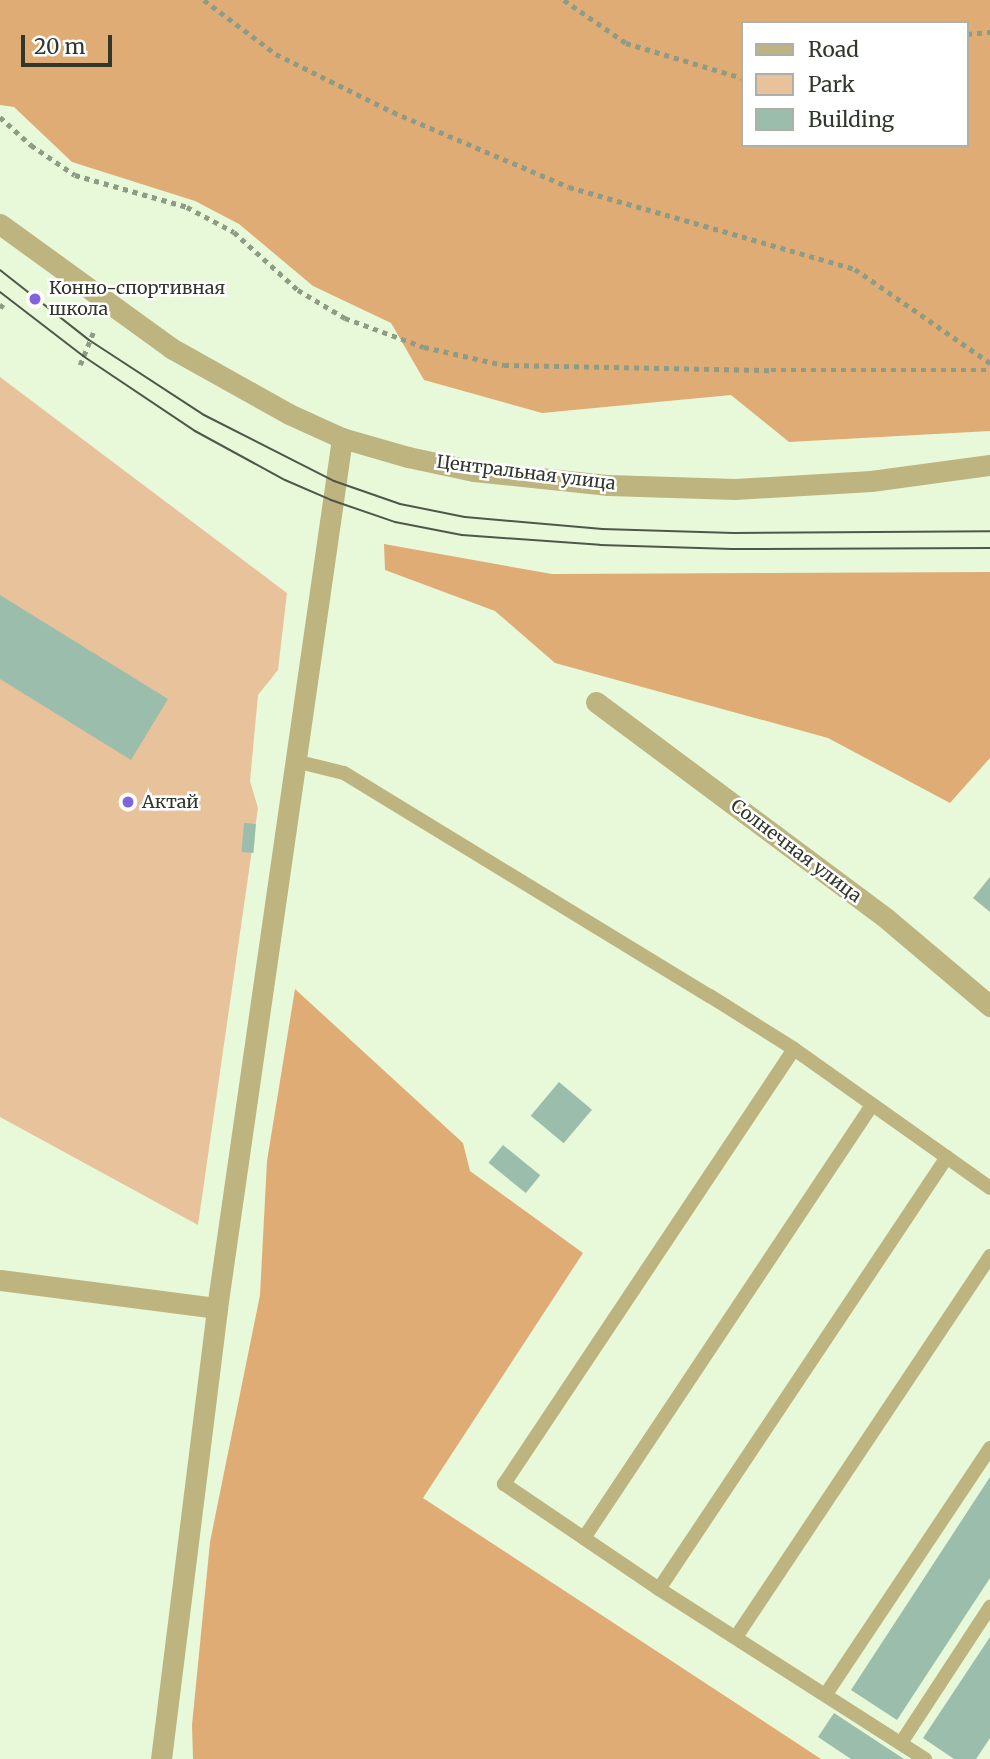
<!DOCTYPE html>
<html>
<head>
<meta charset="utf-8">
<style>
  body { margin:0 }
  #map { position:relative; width:990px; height:1759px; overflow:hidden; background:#e8f9da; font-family:Merriweather,serif }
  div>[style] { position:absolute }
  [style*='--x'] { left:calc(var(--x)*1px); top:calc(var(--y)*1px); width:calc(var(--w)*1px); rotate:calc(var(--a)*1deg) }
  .green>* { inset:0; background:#e8c29b }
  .forest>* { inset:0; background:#e0ac75 }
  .building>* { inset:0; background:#9bbdab; transform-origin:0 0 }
  .path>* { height:4.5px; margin-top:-2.25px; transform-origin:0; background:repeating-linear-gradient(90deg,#8f9b85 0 5px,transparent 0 10px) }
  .service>* { height:14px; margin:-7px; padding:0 7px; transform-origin:7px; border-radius:7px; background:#bdb480 }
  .minor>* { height:21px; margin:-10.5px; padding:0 10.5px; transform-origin:10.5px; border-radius:10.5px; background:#bdb480 }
  .tertiary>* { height:21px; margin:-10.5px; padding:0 10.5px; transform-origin:10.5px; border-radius:10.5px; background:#bdb480 }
  .tram>* { height:2px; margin:-1px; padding:0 1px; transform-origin:1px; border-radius:1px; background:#4f5748 }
  .dots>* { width:19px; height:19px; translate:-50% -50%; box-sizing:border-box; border:4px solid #fff; border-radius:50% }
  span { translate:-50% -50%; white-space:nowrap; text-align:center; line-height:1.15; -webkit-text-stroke:5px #fff; paint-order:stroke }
  .poi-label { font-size:18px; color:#31372b }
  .left { translate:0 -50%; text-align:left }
  .street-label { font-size:18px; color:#31372b }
  .legend { position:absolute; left:741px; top:21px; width:228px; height:126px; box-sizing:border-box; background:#fff; border:2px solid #adafaa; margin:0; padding:9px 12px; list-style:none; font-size:21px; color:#31372b }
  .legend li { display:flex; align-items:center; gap:14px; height:35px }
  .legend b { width:35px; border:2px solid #adafaa }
  .scale { position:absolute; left:21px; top:35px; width:91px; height:32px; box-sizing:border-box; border:4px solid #31372b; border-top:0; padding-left:9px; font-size:21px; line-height:24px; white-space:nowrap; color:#31372b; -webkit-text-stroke:5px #fff; paint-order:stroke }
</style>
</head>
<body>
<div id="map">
  <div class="green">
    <i style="clip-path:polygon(0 377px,287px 593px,278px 670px,258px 695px,250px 781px,258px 808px,198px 1225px,0 1117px)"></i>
  </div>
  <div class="forest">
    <i style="clip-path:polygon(evenodd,0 0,990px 0,990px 431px,789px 442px,731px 395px,542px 413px,424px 380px,391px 323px,313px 286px,239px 224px,195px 201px,72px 162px,14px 107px,0 105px,0 0,743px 23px,967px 23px,967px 145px,743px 145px,743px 23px)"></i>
    <i style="clip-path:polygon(384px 544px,552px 574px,990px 572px,990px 758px,950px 803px,828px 738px,555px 663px,495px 611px,385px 570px)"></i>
    <i style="clip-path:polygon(295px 989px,463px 1143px,470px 1171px,583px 1253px,423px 1498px,821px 1759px,193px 1759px,192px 1725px,210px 1542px,260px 1295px,267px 1161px)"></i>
  </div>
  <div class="building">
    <i style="clip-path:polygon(0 595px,168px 699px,131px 760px,0 679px)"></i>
    <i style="left:244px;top:823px;width:12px;height:29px;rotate:5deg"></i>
    <i style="clip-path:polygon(990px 877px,990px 912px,973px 898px)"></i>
    <i style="left:559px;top:1082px;width:43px;height:44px;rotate:40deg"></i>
    <i style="left:503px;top:1145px;width:48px;height:23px;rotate:39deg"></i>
    <i style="clip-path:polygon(990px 1477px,990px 1578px,897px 1720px,851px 1690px)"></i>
    <i style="clip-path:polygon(990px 1637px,990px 1738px,976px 1759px,954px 1759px,923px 1738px)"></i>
    <i style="clip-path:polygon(834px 1713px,904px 1759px,851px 1759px,818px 1737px)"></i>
  </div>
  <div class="path">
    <i style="--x:204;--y:0;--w:90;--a:36.9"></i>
    <i style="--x:276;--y:54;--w:131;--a:26.4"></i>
    <i style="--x:393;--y:112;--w:191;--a:23.1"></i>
    <i style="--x:569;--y:187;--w:298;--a:16"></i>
    <i style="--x:855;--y:269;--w:165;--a:34.8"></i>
    <i style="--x:564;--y:0;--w:75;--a:34.7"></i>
    <i style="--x:626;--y:43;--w:122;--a:16.7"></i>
    <i style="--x:967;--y:34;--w:23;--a:-5"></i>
    <i style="--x:0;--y:117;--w:42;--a:42.1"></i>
    <i style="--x:31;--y:145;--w:53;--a:34.3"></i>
    <i style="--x:75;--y:175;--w:116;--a:15.9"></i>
    <i style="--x:187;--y:207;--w:53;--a:28"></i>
    <i style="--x:234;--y:232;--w:86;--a:42.2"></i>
    <i style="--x:298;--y:290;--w:55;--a:30.8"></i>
    <i style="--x:345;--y:318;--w:84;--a:20.2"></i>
    <i style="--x:424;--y:347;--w:82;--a:12.7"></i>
    <i style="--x:504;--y:365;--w:267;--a:1.1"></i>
    <i style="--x:771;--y:370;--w:219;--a:0"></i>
    <i style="--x:0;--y:308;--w:5;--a:-53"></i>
    <i style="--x:80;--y:365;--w:35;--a:-68"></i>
  </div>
  <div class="service">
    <i style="--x:295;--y:761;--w:50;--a:13.8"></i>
    <i style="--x:344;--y:773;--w:429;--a:31.4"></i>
    <i style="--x:710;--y:996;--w:99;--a:32.2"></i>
    <i style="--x:794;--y:1049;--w:240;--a:35.3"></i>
    <i style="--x:794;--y:1049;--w:523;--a:123.69"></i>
    <i style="--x:504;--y:1484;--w:187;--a:34.1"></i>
    <i style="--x:659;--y:1589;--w:316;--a:32.6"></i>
    <i style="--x:584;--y:1538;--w:520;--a:-56.37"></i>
    <i style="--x:659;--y:1589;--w:519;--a:-56.31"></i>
    <i style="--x:736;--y:1637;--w:458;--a:-56.3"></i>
    <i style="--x:826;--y:1694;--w:296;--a:-56.3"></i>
    <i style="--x:901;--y:1743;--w:163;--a:-56.8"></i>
  </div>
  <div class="minor">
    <i style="--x:596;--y:702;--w:363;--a:36.7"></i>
    <i style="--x:887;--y:919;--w:135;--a:40.2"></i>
    <i style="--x:0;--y:1280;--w:219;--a:7.4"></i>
    <i style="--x:161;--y:1759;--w:454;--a:-82.9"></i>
    <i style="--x:217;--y:1308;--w:879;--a:-81.82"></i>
  </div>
  <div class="tertiary">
    <i style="--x:0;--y:224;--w:211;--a:35.9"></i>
    <i style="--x:171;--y:348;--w:135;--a:29.2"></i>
    <i style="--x:289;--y:414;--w:58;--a:24.4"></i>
    <i style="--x:342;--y:438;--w:69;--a:16.1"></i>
    <i style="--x:408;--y:457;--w:67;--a:12"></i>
    <i style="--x:474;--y:471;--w:135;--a:6"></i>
    <i style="--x:608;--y:485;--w:127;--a:1.8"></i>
    <i style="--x:735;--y:489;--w:136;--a:-3.4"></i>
    <i style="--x:871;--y:481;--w:120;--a:-7.7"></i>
  </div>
  <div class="tram">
    <i style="--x:0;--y:270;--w:113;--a:38.2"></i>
    <i style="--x:89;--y:340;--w:137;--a:33.1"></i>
    <i style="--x:204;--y:415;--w:146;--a:26.9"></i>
    <i style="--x:334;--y:481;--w:70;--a:19.2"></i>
    <i style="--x:400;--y:504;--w:66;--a:11.3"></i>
    <i style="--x:465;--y:517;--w:138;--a:5"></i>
    <i style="--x:602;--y:529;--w:132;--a:1.7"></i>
    <i style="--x:734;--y:533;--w:256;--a:-0.4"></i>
    <i style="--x:0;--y:292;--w:105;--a:37.6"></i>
    <i style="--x:83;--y:356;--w:135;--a:33.8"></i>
    <i style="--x:195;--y:431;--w:102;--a:28.6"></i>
    <i style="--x:285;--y:480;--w:50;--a:23.5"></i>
    <i style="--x:331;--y:500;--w:68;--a:19"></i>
    <i style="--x:395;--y:522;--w:68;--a:11"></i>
    <i style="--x:462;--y:535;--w:138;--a:4.1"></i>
    <i style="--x:600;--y:545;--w:132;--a:1.7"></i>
    <i style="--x:732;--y:549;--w:258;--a:-0.2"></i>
  </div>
  <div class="dots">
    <i style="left:35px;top:299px;background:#8064df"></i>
    <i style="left:128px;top:802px;background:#8064df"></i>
  </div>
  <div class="poi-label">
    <span class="left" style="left:49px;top:299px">Конно-спортивная<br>школа</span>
    <span class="left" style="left:142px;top:802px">Актай</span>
  </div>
  <div class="street-label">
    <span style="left:526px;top:473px;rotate:7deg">Центральная улица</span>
    <span style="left:796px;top:851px;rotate:37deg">Солнечная улица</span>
  </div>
  <ul class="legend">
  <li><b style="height:9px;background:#bdb480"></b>Road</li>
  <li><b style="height:19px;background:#e8c29b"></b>Park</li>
  <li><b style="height:19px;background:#9bbdab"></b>Building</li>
  </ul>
  <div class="scale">20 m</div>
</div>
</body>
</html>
